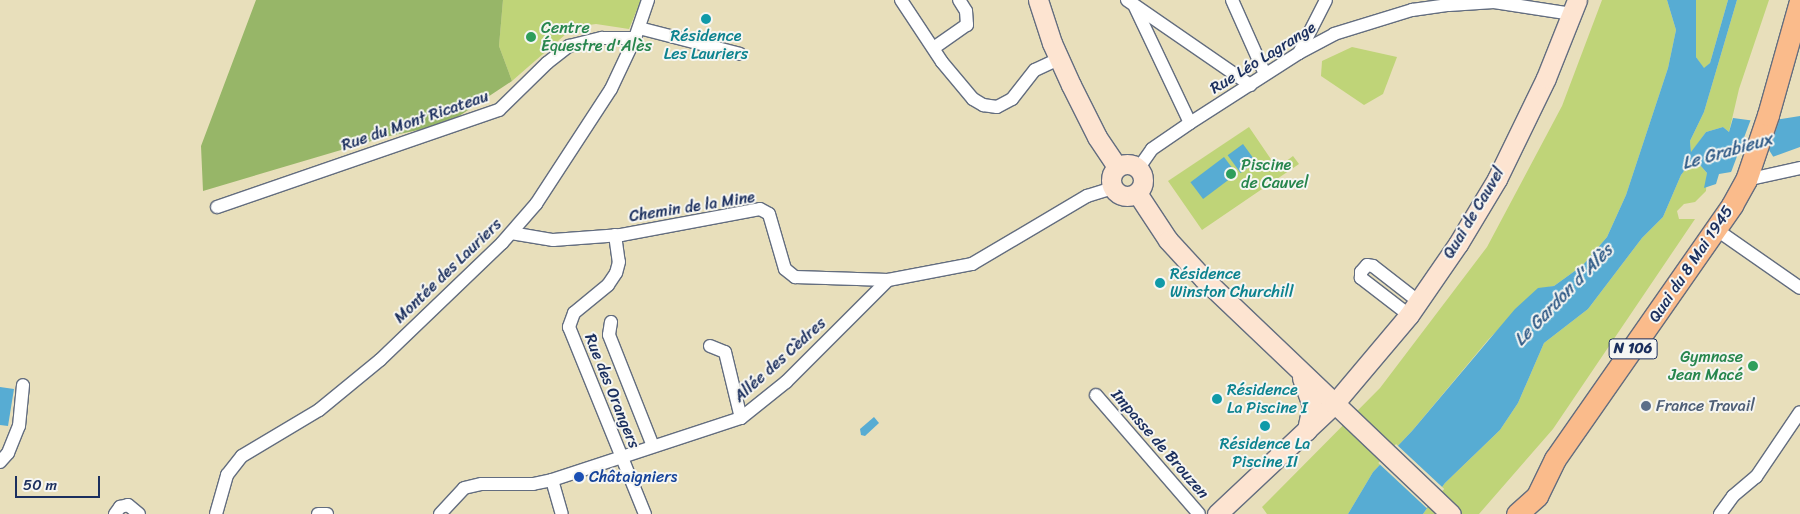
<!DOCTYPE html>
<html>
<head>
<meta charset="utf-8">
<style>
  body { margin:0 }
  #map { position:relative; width:1800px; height:514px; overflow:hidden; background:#e8dfbb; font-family:Sriracha,sans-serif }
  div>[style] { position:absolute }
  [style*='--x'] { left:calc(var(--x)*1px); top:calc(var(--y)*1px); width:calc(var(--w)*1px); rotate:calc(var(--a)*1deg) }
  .green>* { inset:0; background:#bfd478 }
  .forest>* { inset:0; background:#97b668 }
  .water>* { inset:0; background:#57acd3; transform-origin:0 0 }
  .pier>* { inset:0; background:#e8dfbb; transform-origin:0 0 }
  .roads { filter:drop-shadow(1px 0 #636d7f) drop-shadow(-1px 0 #636d7f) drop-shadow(0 1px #636d7f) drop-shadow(0 -1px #636d7f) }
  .street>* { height:12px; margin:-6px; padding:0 6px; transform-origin:6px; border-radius:6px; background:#fff }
  .secondary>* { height:19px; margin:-9.5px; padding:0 9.5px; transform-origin:9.5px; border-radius:9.5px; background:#fde4d1 }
  .secondary>.ring { margin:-9.5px; padding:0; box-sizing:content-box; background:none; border:19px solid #fde4d1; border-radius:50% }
  .primary>* { height:21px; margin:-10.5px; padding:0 10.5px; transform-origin:10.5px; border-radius:10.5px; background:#fabb8b }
  .dots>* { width:14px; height:14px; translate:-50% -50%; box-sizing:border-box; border:2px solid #f6f6f2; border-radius:50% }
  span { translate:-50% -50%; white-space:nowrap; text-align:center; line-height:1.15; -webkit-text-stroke:4px #f6f6f2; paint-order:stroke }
  .shield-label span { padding:1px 4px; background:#f6f6f2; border:1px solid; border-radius:4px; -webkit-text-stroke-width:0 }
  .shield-label { font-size:15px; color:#1b2f5e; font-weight:700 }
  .leisure-label { font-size:16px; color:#27864d }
  .left { translate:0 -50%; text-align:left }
  .right { translate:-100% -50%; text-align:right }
  .culture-label { font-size:16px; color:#0d838f }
  .street-label { font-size:16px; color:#1b2f5e }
  .service-label { font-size:16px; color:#4e5e75 }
  .transit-label { font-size:16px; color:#164399 }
  .water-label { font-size:18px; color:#305b87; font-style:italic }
  .scale { position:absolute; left:15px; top:476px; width:85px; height:22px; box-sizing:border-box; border:2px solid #1b2f5e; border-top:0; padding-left:6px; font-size:15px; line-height:18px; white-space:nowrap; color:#1b2f5e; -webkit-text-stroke:4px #f6f6f2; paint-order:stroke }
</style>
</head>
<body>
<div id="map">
  <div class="green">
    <i style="clip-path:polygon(503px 0,641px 0,629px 29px,596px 24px,574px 27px,512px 81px,499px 46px)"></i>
    <i style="clip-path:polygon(1602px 0,1667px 0,1676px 30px,1668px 68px,1626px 195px,1607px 237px,1583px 265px,1554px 286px,1538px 289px,1488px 340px,1412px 431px,1373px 472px,1348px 514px,1267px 514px,1262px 507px,1380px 388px,1487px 247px,1562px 106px)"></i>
    <i style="clip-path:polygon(1696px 0,1728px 0,1710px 63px,1704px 69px,1696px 57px)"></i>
    <i style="clip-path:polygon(1737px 0,1769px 0,1739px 89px,1729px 132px,1723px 127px,1706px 132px,1691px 153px,1690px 141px,1704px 112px)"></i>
    <i style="clip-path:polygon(1352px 47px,1397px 57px,1383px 94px,1364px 105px,1321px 76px,1322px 61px)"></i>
    <i style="clip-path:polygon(1249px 127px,1277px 168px,1293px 156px,1299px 164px,1202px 230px,1168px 181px)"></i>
    <i style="clip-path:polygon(1690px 163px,1700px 165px,1707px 173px,1706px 191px,1695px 202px,1684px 204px,1677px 211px,1679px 219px,1695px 219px,1553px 429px,1479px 514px,1423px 514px,1445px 483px,1500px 430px,1518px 403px,1544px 343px,1588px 309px,1642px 238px,1663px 217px,1681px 175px)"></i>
  </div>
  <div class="forest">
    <i style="clip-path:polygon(256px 0,503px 0,499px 46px,512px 81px,447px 124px,385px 137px,203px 191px,201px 146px)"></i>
  </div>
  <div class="water">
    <i style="clip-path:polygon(1667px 0,1696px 0,1696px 57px,1704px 68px,1710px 63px,1728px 0,1737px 0,1704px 112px,1690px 141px,1691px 152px,1706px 132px,1723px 127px,1729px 132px,1733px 118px,1763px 122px,1800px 116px,1800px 147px,1731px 172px,1719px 174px,1716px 184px,1704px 188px,1707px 173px,1700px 165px,1690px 163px,1681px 175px,1663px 217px,1642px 238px,1588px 309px,1544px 343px,1518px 403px,1500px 430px,1445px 483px,1423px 514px,1348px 514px,1373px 472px,1412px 431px,1515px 309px,1538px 288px,1554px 286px,1583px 265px,1607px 237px,1626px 195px,1668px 68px,1676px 30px)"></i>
    <i style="left:1243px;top:144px;width:22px;height:19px;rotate:54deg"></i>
    <i style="left:1224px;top:157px;width:21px;height:42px;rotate:53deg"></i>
    <i style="clip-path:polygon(0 387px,14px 389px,8px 426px,0 425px)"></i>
    <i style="clip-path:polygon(874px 417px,879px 423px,865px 436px,861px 435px,860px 429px)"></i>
  </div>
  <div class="pier">
    <i style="clip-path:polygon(1780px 118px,1769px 150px,1774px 158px,1730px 175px,1751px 119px)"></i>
    <i style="left:1396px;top:444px;width:66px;height:26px;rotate:43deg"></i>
  </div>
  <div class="roads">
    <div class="street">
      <i style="--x:901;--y:0;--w:74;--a:56.5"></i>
      <i style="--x:942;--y:62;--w:48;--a:50"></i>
      <i style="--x:973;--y:99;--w:12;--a:31"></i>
      <i style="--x:983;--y:105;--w:14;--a:8"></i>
      <i style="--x:997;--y:107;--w:17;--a:-28"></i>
      <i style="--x:1012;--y:99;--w:37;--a:-52"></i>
      <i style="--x:1035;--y:70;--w:26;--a:-25"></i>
      <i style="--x:1127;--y:0;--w:150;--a:34.6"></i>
      <i style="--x:1232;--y:0;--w:81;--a:66"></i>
      <i style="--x:1135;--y:7;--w:128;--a:64.6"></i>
      <i style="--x:639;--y:28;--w:104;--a:14.4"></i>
      <i style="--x:935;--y:47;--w:39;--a:-35"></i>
      <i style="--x:967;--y:25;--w:14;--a:-94"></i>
      <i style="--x:966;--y:11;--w:13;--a:-122"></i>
      <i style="--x:1299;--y:53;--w:59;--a:-63"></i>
      <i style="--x:1138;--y:169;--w:24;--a:-55"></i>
      <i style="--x:1152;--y:149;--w:46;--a:-34.4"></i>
      <i style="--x:1190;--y:123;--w:130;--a:-32.7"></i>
      <i style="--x:1299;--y:53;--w:40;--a:-28"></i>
      <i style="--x:1334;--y:34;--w:82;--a:-17.1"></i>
      <i style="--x:1412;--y:10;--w:37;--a:-8"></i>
      <i style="--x:1449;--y:5;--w:45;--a:-3.8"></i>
      <i style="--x:1494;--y:2;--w:79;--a:8.7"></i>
      <i style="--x:1746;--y:180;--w:55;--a:-12.5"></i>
      <i style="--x:217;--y:207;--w:298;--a:-19"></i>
      <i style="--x:499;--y:110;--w:67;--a:-44.4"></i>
      <i style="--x:547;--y:63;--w:28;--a:-38"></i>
      <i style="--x:569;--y:46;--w:34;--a:-14"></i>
      <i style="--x:602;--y:38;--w:33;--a:0"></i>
      <i style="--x:1717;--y:230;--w:101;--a:34.9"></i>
      <i style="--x:511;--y:233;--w:43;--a:9.5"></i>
      <i style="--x:553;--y:240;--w:68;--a:-4.2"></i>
      <i style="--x:621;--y:235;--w:141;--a:-10.6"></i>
      <i style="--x:760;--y:209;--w:10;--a:29"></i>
      <i style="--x:769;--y:214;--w:57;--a:73.8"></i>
      <i style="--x:785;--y:269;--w:13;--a:39"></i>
      <i style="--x:795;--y:277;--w:93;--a:1.8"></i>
      <i style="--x:888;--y:280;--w:86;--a:-10.8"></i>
      <i style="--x:972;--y:264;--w:134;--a:-30.6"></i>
      <i style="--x:1087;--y:196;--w:27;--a:-17"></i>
      <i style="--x:615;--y:235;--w:27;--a:82"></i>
      <i style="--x:619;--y:262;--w:11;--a:105"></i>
      <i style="--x:616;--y:273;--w:14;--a:124"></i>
      <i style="--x:608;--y:285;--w:44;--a:140.5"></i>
      <i style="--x:574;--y:313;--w:15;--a:110"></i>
      <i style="--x:569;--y:327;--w:202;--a:67.9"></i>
      <i style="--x:1409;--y:315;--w:61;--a:-142.4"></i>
      <i style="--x:1361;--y:278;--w:6;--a:-90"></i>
      <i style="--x:1361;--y:272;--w:9;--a:-49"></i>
      <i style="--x:1367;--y:265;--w:6;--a:9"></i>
      <i style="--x:1373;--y:266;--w:57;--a:37.9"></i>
      <i style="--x:611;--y:322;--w:13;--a:99"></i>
      <i style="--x:609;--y:335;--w:119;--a:68.4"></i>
      <i style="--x:710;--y:346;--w:16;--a:22"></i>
      <i style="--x:725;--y:352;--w:68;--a:76.4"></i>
      <i style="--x:1096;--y:395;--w:157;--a:49.1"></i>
      <i style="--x:0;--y:462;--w:12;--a:-48"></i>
      <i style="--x:8;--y:453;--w:29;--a:-68"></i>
      <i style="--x:19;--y:426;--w:41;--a:-84.4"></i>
      <i style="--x:552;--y:480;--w:35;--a:74"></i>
      <i style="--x:115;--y:514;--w:9;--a:-54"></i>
      <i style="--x:120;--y:507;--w:8;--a:-14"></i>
      <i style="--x:128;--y:505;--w:14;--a:39"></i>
      <i style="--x:216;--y:514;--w:41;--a:-74.2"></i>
      <i style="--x:227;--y:475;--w:24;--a:-52"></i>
      <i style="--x:242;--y:456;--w:90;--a:-30.9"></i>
      <i style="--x:319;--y:410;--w:79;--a:-39.3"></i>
      <i style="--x:380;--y:360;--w:169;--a:-43.8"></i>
      <i style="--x:502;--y:243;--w:52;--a:-48.9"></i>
      <i style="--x:536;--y:204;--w:137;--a:-56.9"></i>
      <i style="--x:611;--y:89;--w:56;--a:-64.8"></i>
      <i style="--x:635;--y:38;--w:40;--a:-71.1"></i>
      <i style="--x:318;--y:514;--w:9;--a:0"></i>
      <i style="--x:440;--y:514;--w:35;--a:-47"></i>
      <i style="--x:464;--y:488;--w:18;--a:-13"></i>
      <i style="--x:482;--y:484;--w:51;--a:0"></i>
      <i style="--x:533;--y:484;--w:19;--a:-12"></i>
      <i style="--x:552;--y:480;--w:199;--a:-18.2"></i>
      <i style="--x:741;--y:418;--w:58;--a:-38.7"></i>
      <i style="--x:786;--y:382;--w:144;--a:-45"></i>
      <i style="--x:1720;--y:514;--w:22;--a:-54"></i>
      <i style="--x:1733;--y:496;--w:30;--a:-40"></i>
      <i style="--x:1756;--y:477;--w:78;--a:-55.9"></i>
    </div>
    <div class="secondary">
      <i style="--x:1038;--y:0;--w:45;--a:72"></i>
      <i style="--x:1052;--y:43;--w:46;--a:65.7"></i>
      <i style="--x:1071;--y:85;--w:58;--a:63.4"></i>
      <i style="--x:1097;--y:137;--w:36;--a:56"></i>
      <i class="ring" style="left:1111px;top:164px;width:13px;height:13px"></i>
      <i style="--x:1137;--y:193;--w:56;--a:56.6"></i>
      <i style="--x:1168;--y:240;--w:52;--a:47.4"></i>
      <i style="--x:1203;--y:278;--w:342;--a:43.6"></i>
      <i style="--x:1302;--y:378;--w:30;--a:70"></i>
      <i style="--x:1312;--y:406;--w:25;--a:102"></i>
      <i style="--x:1217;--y:514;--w:161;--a:-43.2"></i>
      <i style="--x:1334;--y:404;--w:116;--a:-49.9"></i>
      <i style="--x:1409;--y:315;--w:86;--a:-55.4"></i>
      <i style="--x:1458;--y:244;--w:76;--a:-59"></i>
      <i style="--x:1497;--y:179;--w:112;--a:-64.1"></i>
      <i style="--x:1546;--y:78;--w:84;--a:-68.3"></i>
    </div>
    <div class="primary">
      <i style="--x:1517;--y:514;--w:27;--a:-42"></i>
      <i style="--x:1537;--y:496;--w:41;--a:-64.1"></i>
      <i style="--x:1555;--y:459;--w:310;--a:-55.1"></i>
      <i style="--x:1732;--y:205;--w:29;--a:-61"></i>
      <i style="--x:1746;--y:180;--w:69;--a:-71.3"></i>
      <i style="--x:1768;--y:115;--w:118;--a:-74.3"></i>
    </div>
  </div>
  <div class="dots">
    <i style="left:706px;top:19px;background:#0f9aa8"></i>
    <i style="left:531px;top:37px;background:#2e9e5b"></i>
    <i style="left:1231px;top:174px;background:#2e9e5b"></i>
    <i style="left:1160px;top:283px;background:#0f9aa8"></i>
    <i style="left:1753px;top:366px;background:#2e9e5b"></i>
    <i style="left:1217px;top:399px;background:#0f9aa8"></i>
    <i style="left:1646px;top:406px;background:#5c6f8a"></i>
    <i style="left:1265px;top:426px;background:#0f9aa8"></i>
    <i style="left:579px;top:477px;background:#1a4fb4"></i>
  </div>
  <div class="shield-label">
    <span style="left:1633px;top:349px">N 106</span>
  </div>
  <div class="leisure-label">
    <span class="left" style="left:541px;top:37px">Centre<br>Équestre d'Alès</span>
    <span class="left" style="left:1241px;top:174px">Piscine<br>de Cauvel</span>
    <span class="right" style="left:1743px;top:366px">Gymnase<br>Jean Macé</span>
  </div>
  <div class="culture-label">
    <span style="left:706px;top:45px">Résidence<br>Les Lauriers</span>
    <span class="left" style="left:1170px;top:283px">Résidence<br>Winston Churchill</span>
    <span class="left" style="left:1227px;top:399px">Résidence<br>La Piscine I</span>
    <span style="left:1265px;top:453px">Résidence La<br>Piscine II</span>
  </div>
  <div class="street-label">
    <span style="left:1263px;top:58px;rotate:-32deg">Rue Léo Lagrange</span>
    <span style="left:415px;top:121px;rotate:-19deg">Rue du Mont Ricateau</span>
    <span style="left:692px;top:207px;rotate:-9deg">Chemin de la Mine</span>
    <span style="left:1474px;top:213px;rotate:-59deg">Quai de Cauvel</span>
    <span style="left:1691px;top:264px;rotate:-56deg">Quai du 8 Mai 1945</span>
    <span style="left:448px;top:271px;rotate:-44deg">Montée des Lauriers</span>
    <span style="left:780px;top:360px;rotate:-42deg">Allée des Cèdres</span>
    <span style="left:612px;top:391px;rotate:68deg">Rue des Orangers</span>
    <span style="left:1160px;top:444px;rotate:49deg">Impasse de Brouzen</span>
  </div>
  <div class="service-label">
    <span class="left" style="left:1656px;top:406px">France Travail</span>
  </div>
  <div class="transit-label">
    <span class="left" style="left:589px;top:477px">Châtaigniers</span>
  </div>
  <div class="water-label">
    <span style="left:1727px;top:151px;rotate:-16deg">Le Grabieux</span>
    <span style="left:1563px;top:295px;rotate:-46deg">Le Gardon d'Alès</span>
  </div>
  <div class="scale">50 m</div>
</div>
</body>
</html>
